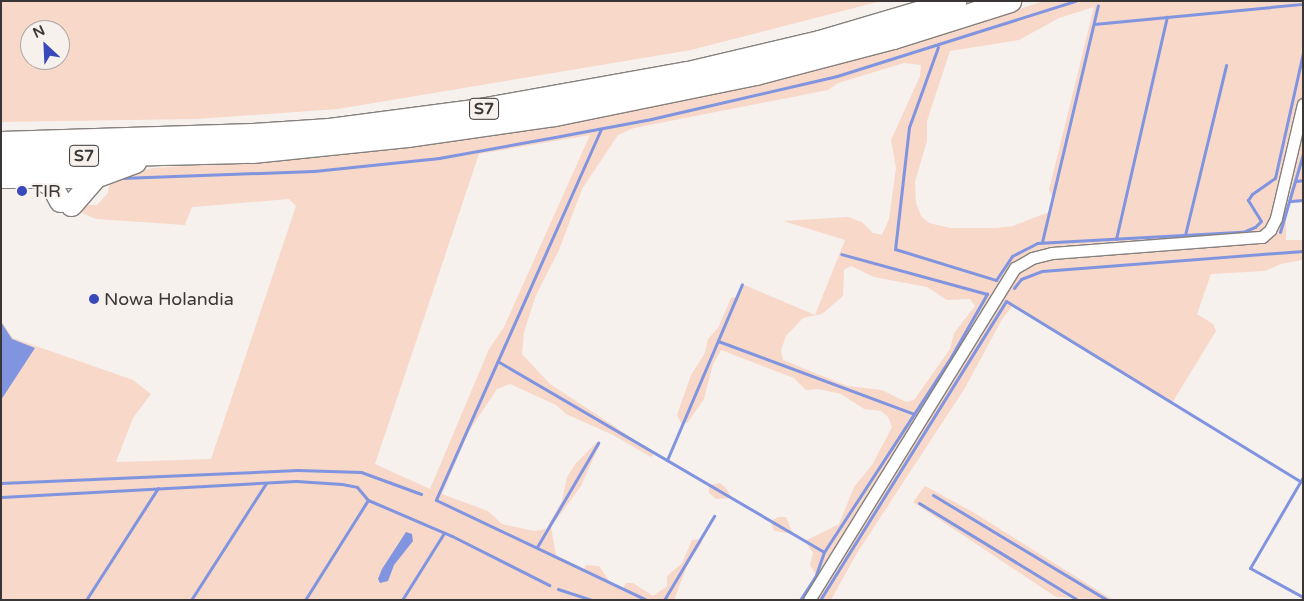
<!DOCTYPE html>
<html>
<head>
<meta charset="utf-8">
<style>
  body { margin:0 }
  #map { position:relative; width:1304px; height:601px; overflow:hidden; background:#f7f1ee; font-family:"Varela Round",sans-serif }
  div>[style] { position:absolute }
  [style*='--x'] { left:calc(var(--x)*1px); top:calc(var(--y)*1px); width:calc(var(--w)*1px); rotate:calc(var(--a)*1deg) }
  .green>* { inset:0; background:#f7d8c9 }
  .water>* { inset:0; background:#8094df }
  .stream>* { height:3px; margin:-1.5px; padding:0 1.5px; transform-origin:1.5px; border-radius:1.5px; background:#8094df }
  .roads { filter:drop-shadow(1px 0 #85807d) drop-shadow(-1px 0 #85807d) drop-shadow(0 1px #85807d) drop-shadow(0 -1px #85807d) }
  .minor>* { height:11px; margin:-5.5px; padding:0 5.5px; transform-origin:5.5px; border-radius:5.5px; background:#fff }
  .motorway>* { height:21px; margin:-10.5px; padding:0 10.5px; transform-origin:10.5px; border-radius:10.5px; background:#fff }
  .dots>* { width:14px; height:14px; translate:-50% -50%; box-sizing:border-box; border:2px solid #f7f1ee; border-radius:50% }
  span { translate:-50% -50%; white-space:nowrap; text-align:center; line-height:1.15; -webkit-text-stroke:4px #f7f1ee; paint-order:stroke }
  .shield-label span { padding:1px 4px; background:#f7f1ee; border:1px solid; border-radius:4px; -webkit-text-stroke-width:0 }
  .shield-label { font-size:16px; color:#393635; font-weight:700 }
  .poi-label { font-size:18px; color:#393635 }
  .left { translate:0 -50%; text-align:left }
  .frame { position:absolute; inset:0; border:2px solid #393635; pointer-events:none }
  .north { position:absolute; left:20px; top:20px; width:50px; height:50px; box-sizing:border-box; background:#f7f1ee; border:1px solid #aba6a4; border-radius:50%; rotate:335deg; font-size:14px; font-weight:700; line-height:20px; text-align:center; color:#393635 }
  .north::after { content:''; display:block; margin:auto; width:18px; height:22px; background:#3948bb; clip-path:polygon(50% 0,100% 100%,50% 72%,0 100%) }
</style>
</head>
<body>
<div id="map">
  <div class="green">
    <i style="clip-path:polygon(evenodd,1px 1px,881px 1px,691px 50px,338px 109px,196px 119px,1px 122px,1px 1px,30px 30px,60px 30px,60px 60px,30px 60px,30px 30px)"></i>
    <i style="clip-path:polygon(evenodd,1044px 1px,1303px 1px,1303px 200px,1291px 201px,1286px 218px,1286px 240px,1303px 240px,1303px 260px,1281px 264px,1265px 271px,1211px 274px,1197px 314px,1213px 324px,1216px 331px,1172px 403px,1013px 305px,1001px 321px,965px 388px,857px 553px,831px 600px,800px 600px,816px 575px,810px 565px,813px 553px,805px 541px,839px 524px,854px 487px,872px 465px,892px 427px,888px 417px,881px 411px,864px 409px,841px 394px,818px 389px,806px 390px,794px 378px,721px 350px,713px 364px,704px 399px,688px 422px,682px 425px,677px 415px,691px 375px,705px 353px,708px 339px,718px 328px,731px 298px,736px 297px,742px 284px,815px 315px,845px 240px,783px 221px,848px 217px,862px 222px,873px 233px,882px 235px,889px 219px,896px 168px,891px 140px,920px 76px,921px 65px,904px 63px,838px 83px,828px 90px,634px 128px,618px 135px,582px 189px,559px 250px,536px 295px,524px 332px,522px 354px,550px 384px,655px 453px,651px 457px,613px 435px,566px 414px,556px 405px,510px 384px,497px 389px,469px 431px,442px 494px,488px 511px,502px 524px,534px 531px,546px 529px,562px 501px,567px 477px,576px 463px,597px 442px,600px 444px,581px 486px,551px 527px,556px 555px,584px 569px,586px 565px,599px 566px,610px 582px,623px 588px,626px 583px,633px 583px,653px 596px,667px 586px,667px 576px,682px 563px,692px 540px,700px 539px,702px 542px,687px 566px,674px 600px,1px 600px,1px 321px,13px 338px,133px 380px,151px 394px,133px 418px,116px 462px,211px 459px,296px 206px,289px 199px,192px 207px,185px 225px,96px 219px,80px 212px,84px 205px,97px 205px,108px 193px,110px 178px,153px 168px,326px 157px,549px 128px,787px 78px,906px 45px,1044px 1px,1094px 7px,1049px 190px,1053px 197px,1049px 212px,1013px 226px,996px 228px,950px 228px,929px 223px,921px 216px,916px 203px,915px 182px,927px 141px,927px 121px,950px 51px,1019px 40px,1059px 18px,1094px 7px,1044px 1px,590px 135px,504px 327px,489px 349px,430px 489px,375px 464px,479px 154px,590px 135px,1044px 1px,851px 266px,874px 277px,927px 287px,947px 300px,970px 299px,975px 306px,954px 333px,950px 349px,914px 400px,906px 402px,882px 390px,847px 386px,783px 360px,781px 350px,786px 336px,803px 318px,822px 314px,843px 296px,844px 270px,851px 266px)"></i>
    <i style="clip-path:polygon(720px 483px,726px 488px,732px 498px,716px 499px,709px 493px,709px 485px)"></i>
    <i style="clip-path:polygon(925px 486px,973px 512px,1113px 600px,1056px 597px,913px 502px)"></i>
    <i style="clip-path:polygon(778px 517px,786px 517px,793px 534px,774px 531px,771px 521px)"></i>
  </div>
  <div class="water">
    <i style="clip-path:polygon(1px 322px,12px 339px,35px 348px,1px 400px)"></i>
    <i style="clip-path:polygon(406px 532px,412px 534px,413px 541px,394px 565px,388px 581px,380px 583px,378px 579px,382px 569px)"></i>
  </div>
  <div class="stream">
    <i style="--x:1094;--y:24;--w:210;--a:-5.5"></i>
    <i style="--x:938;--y:47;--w:85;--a:109.9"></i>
    <i style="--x:909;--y:127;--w:123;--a:96.5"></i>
    <i style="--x:895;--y:249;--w:106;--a:17.1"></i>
    <i style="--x:996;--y:280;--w:29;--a:-56"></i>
    <i style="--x:1012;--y:256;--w:28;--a:-27"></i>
    <i style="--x:1037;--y:243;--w:206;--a:-3.1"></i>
    <i style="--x:1243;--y:232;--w:13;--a:-23"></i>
    <i style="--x:1255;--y:227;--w:8;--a:-45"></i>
    <i style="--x:1261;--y:221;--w:25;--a:-122"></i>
    <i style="--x:1248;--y:200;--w:7;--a:-56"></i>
    <i style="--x:1252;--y:194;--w:28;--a:-35"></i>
    <i style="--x:1275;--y:178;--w:128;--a:-77.4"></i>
    <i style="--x:601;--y:129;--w:406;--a:114"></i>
    <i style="--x:436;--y:500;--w:233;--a:25.4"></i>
    <i style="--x:121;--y:178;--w:193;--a:-2.1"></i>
    <i style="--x:314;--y:171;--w:126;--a:-5.9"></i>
    <i style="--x:439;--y:158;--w:118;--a:-10.3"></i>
    <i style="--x:555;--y:137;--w:98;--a:-10.6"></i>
    <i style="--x:651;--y:119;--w:191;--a:-13"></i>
    <i style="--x:837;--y:76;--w:250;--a:-17.5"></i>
    <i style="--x:1297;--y:181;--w:6;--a:-9"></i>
    <i style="--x:1291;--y:201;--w:12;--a:-5"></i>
    <i style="--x:1280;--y:232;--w:81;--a:-73.6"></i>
    <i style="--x:1185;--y:235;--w:175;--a:-76.4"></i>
    <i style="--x:1116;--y:239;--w:228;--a:-77.1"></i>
    <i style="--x:1042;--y:242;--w:243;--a:-76.7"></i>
    <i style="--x:1014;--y:288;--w:11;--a:-52"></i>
    <i style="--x:1021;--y:279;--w:22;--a:-21"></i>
    <i style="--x:1042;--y:271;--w:262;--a:-4.4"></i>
    <i style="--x:718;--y:341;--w:209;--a:20.4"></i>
    <i style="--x:499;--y:362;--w:376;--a:30.3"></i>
    <i style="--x:667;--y:460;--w:191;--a:-66.9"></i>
    <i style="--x:1303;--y:477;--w:105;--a:120.2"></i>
    <i style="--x:1250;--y:568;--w:60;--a:28.7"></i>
    <i style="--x:1;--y:483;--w:297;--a:-2.5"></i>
    <i style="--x:298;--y:470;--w:63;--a:1.8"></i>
    <i style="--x:361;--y:472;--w:64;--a:20.1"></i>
    <i style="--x:933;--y:495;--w:203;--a:31.1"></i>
    <i style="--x:1;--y:497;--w:295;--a:-3.1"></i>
    <i style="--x:296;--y:481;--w:46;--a:3.7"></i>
    <i style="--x:342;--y:484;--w:15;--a:11"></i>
    <i style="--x:357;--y:487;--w:17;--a:50"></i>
    <i style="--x:368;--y:500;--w:91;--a:23.2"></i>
    <i style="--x:452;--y:536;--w:109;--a:26.8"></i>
    <i style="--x:919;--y:503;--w:186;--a:31.4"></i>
    <i style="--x:537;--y:547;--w:121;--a:-59.6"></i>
    <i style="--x:558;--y:589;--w:35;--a:18"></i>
    <i style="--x:86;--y:600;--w:133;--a:-57.3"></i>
    <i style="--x:191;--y:600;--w:139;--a:-57.3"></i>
    <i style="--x:305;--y:600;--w:118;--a:-57.8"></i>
    <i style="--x:402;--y:600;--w:79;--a:-57.9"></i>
    <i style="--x:664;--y:600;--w:98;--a:-59.2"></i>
    <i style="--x:800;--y:600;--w:30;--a:-57"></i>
    <i style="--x:816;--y:575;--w:24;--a:-71"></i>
    <i style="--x:824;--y:552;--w:233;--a:-56.9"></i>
    <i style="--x:951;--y:357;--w:73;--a:-60.3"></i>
    <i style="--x:987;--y:294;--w:151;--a:-164.7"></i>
    <i style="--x:820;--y:600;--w:352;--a:-58.1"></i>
    <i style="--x:1006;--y:301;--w:345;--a:31.5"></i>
  </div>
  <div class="roads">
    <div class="minor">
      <i style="--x:809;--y:600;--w:391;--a:-58.2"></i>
      <i style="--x:1015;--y:268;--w:20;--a:-30"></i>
      <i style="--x:1032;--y:258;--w:21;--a:-14"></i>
      <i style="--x:1052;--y:253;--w:211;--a:-4.4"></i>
      <i style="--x:1262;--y:237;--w:11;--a:-41"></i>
      <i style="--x:1270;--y:230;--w:13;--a:-63"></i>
      <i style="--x:1276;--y:218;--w:117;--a:-76.7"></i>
    </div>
    <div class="motorway">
      <i style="--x:1;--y:142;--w:252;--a:-1.8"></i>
      <i style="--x:253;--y:134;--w:76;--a:-3.8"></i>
      <i style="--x:329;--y:129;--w:146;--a:-7.5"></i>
      <i style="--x:474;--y:110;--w:217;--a:-10.1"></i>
      <i style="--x:688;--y:72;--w:135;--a:-13.3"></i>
      <i style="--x:819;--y:41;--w:142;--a:-16.4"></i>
      <i style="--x:1;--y:158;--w:251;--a:-1.4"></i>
      <i style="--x:252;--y:152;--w:156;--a:-5.9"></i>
      <i style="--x:407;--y:136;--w:148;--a:-8.1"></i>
      <i style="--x:554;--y:115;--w:205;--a:-11.5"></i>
      <i style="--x:755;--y:74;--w:143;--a:-14.6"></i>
      <i style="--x:893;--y:38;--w:123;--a:-17.5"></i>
      <i style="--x:1;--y:177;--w:37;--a:0"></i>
      <i style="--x:38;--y:177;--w:17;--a:33"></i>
      <i style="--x:52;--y:186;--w:17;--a:62"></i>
      <i style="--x:38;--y:177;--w:57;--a:0"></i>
      <i style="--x:71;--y:205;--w:37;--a:-49"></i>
      <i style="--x:95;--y:177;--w:43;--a:-20.6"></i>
    </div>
  </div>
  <div class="dots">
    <i style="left:22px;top:191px;background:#3948bb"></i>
    <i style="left:94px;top:299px;background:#3948bb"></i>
  </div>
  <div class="shield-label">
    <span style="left:484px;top:109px">S7</span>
    <span style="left:84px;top:156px">S7</span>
  </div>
  <div class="poi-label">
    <span class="left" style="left:32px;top:191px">TIR</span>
    <span class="left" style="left:104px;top:299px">Nowa Holandia</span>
  </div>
  <div class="frame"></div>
  <div class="north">N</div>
</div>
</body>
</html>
